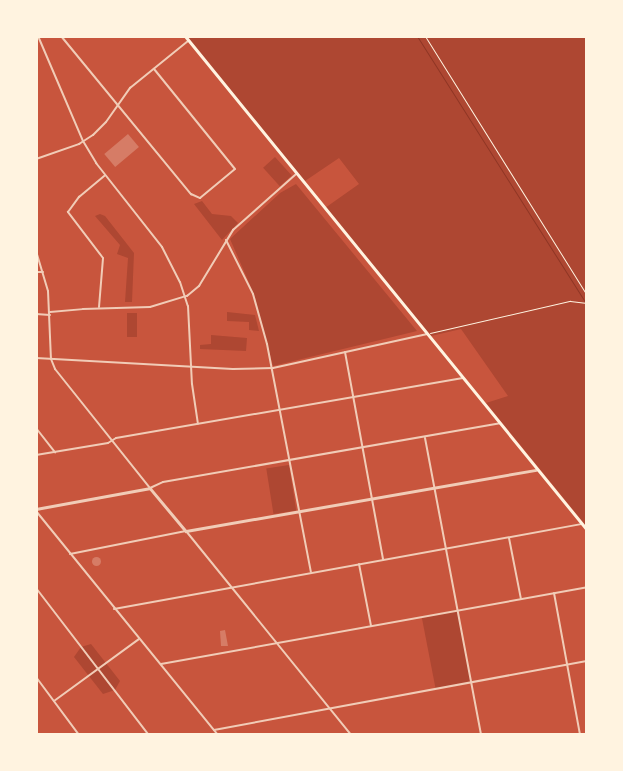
<!DOCTYPE html>
<html>
<head>
<meta charset="utf-8">
<style>
  body { margin:0 }
  #map { position:relative; width:623px; height:771px; overflow:hidden; background:#c8553d; font-family:"Space Grotesk",sans-serif }
  div>[style] { position:absolute }
  [style*='--x'] { left:calc(var(--x)*1px); top:calc(var(--y)*1px); width:calc(var(--w)*1px); rotate:calc(var(--a)*1deg) }
  .green>* { inset:0; background:#ae4732; transform-origin:0 0 }
  .stream>* { height:1px; margin:-0.5px; padding:0 0.5px; transform-origin:0.5px; border-radius:0.5px; background:#8f3625 }
  .building>* { inset:0; background:#d67c66; transform-origin:0 0 }
  .round { border-radius:50% }
  .path>* { height:1px; margin:-0.5px; padding:0 0.5px; transform-origin:0.5px; border-radius:0.5px; background:#fff3e0 }
  .minor>* { height:2px; margin:-1px; padding:0 1px; transform-origin:1px; border-radius:1px; background:#f1ccb7 }
  .tertiary>* { height:2.5px; margin:-1.25px; padding:0 1.25px; transform-origin:1.25px; border-radius:1.25px; background:#f1ccb7 }
  .secondary>* { height:3px; margin:-1.5px; padding:0 1.5px; transform-origin:1.5px; border-radius:1.5px; background:#fff3e0 }
  span { translate:-50% -50%; white-space:nowrap; text-align:center; line-height:1.15; -webkit-text-stroke:5px #fff3e0; paint-order:stroke }
  .frame { position:absolute; inset:0; border:38px solid #fff3e0; pointer-events:none }
</style>
</head>
<body>
<div id="map">
  <div class="green">
    <i style="clip-path:polygon(186px 36px,587px 36px,587px 527px,486px 403px,508px 396px,461px 329px,431px 336px,325px 208px,359px 184px,339px 158px,305px 181px)"></i>
    <i style="left:275px;top:157px;width:25px;height:16px;rotate:48deg"></i>
    <i style="clip-path:polygon(296px 184px,417px 331px,273px 366px,254px 294px,230px 239px,280px 193px)"></i>
    <i style="clip-path:polygon(202px 201px,212px 214px,231px 216px,238px 223px,222px 240px,194px 204px)"></i>
    <i style="clip-path:polygon(100px 214px,105px 216px,134px 253px,132px 302px,125px 302px,128px 258px,117px 254px,120px 245px,95px 216px)"></i>
    <i style="clip-path:polygon(227px 312px,255px 315px,259px 331px,249px 330px,249px 322px,227px 321px)"></i>
    <i style="left:127px;top:313px;width:10px;height:24px"></i>
    <i style="clip-path:polygon(211px 335px,247px 338px,246px 351px,200px 349px,200px 345px,211px 344px)"></i>
    <i style="left:289px;top:465px;width:46px;height:23px;rotate:81deg"></i>
    <i style="left:457px;top:610px;width:74px;height:36px;rotate:79deg"></i>
    <i style="clip-path:polygon(91px 644px,120px 681px,115px 690px,103px 694px,74px 657px,81px 647px)"></i>
  </div>
  <div class="stream">
    <i style="--x:417;--y:36;--w:318;--a:57.7"></i>
  </div>
  <div class="building">
    <i style="left:128px;top:134px;width:17px;height:31px;rotate:50deg"></i>
    <i class="round" style="left:91.5px;top:556.5px;width:9px;height:9px"></i>
    <i style="clip-path:polygon(225px 630px,228px 646px,221px 646px,220px 631px)"></i>
  </div>
  <div class="path">
    <i style="--x:425;--y:36;--w:305;--a:58"></i>
    <i style="--x:430;--y:333;--w:144;--a:-12.9"></i>
    <i style="--x:570;--y:301;--w:17;--a:7"></i>
  </div>
  <div class="minor">
    <i style="--x:38;--y:36;--w:114;--a:66.8"></i>
    <i style="--x:83;--y:141;--w:26;--a:59"></i>
    <i style="--x:96;--y:163;--w:107;--a:51.8"></i>
    <i style="--x:162;--y:247;--w:39;--a:63"></i>
    <i style="--x:180;--y:282;--w:25;--a:72"></i>
    <i style="--x:188;--y:306;--w:78;--a:87.1"></i>
    <i style="--x:192;--y:384;--w:40;--a:81.5"></i>
    <i style="--x:61;--y:36;--w:205;--a:50.6"></i>
    <i style="--x:191;--y:194;--w:10;--a:24"></i>
    <i style="--x:200;--y:198;--w:45;--a:-39.6"></i>
    <i style="--x:235;--y:169;--w:129;--a:-129"></i>
    <i style="--x:36;--y:159;--w:46;--a:-19.2"></i>
    <i style="--x:79;--y:144;--w:17;--a:-33"></i>
    <i style="--x:93;--y:135;--w:18;--a:-45"></i>
    <i style="--x:106;--y:122;--w:42;--a:-54.8"></i>
    <i style="--x:130;--y:88;--w:75;--a:-39"></i>
    <i style="--x:226;--y:240;--w:60;--a:63.4"></i>
    <i style="--x:253;--y:294;--w:52;--a:74.4"></i>
    <i style="--x:267;--y:344;--w:232;--a:79.1"></i>
    <i style="--x:36;--y:251;--w:42;--a:73.3"></i>
    <i style="--x:48;--y:291;--w:68;--a:87.5"></i>
    <i style="--x:51;--y:359;--w:11;--a:68"></i>
    <i style="--x:55;--y:369;--w:152;--a:51.4"></i>
    <i style="--x:150;--y:488;--w:14;--a:-25"></i>
    <i style="--x:163;--y:482;--w:342;--a:-9.9"></i>
    <i style="--x:36;--y:272;--w:7;--a:0"></i>
    <i style="--x:99;--y:307;--w:49;--a:-85.3"></i>
    <i style="--x:103;--y:258;--w:58;--a:-127.3"></i>
    <i style="--x:68;--y:212;--w:19;--a:-54"></i>
    <i style="--x:79;--y:197;--w:34;--a:-40"></i>
    <i style="--x:50;--y:312;--w:33;--a:-5"></i>
    <i style="--x:83;--y:309;--w:67;--a:-1.7"></i>
    <i style="--x:150;--y:307;--w:39;--a:-17"></i>
    <i style="--x:187;--y:296;--w:16;--a:-40"></i>
    <i style="--x:199;--y:286;--w:66;--a:-58.7"></i>
    <i style="--x:233;--y:230;--w:84;--a:-41.6"></i>
    <i style="--x:36;--y:314;--w:14;--a:4"></i>
    <i style="--x:345;--y:352;--w:211;--a:79.6"></i>
    <i style="--x:36;--y:358;--w:197;--a:3.2"></i>
    <i style="--x:233;--y:369;--w:40;--a:-1.4"></i>
    <i style="--x:273;--y:368;--w:158;--a:-12.4"></i>
    <i style="--x:36;--y:428;--w:31;--a:52"></i>
    <i style="--x:425;--y:438;--w:302;--a:79.3"></i>
    <i style="--x:36;--y:455;--w:73;--a:-9.5"></i>
    <i style="--x:108;--y:443;--w:9;--a:-32"></i>
    <i style="--x:116;--y:438;--w:352;--a:-9.8"></i>
    <i style="--x:36;--y:511;--w:289;--a:50.9"></i>
    <i style="--x:509;--y:538;--w:62;--a:78.9"></i>
    <i style="--x:70;--y:554;--w:118;--a:-11.2"></i>
    <i style="--x:186;--y:531;--w:262;--a:51"></i>
    <i style="--x:359;--y:564;--w:63;--a:79"></i>
    <i style="--x:36;--y:588;--w:185;--a:52.5"></i>
    <i style="--x:554;--y:593;--w:144;--a:79.6"></i>
    <i style="--x:114;--y:609;--w:476;--a:-10.3"></i>
    <i style="--x:161;--y:664;--w:433;--a:-10.2"></i>
    <i style="--x:36;--y:677;--w:72;--a:53.4"></i>
    <i style="--x:54;--y:701;--w:105;--a:-36.1"></i>
    <i style="--x:214;--y:730;--w:379;--a:-10.5"></i>
  </div>
  <div class="tertiary">
    <i style="--x:36;--y:509;--w:116;--a:-10.4"></i>
    <i style="--x:150;--y:488;--w:56;--a:50.1"></i>
    <i style="--x:186;--y:531;--w:355;--a:-9.9"></i>
  </div>
  <div class="secondary">
    <i style="--x:185;--y:36;--w:637;--a:50.86"></i>
  </div>
  <div class="frame"></div>
</div>
</body>
</html>
